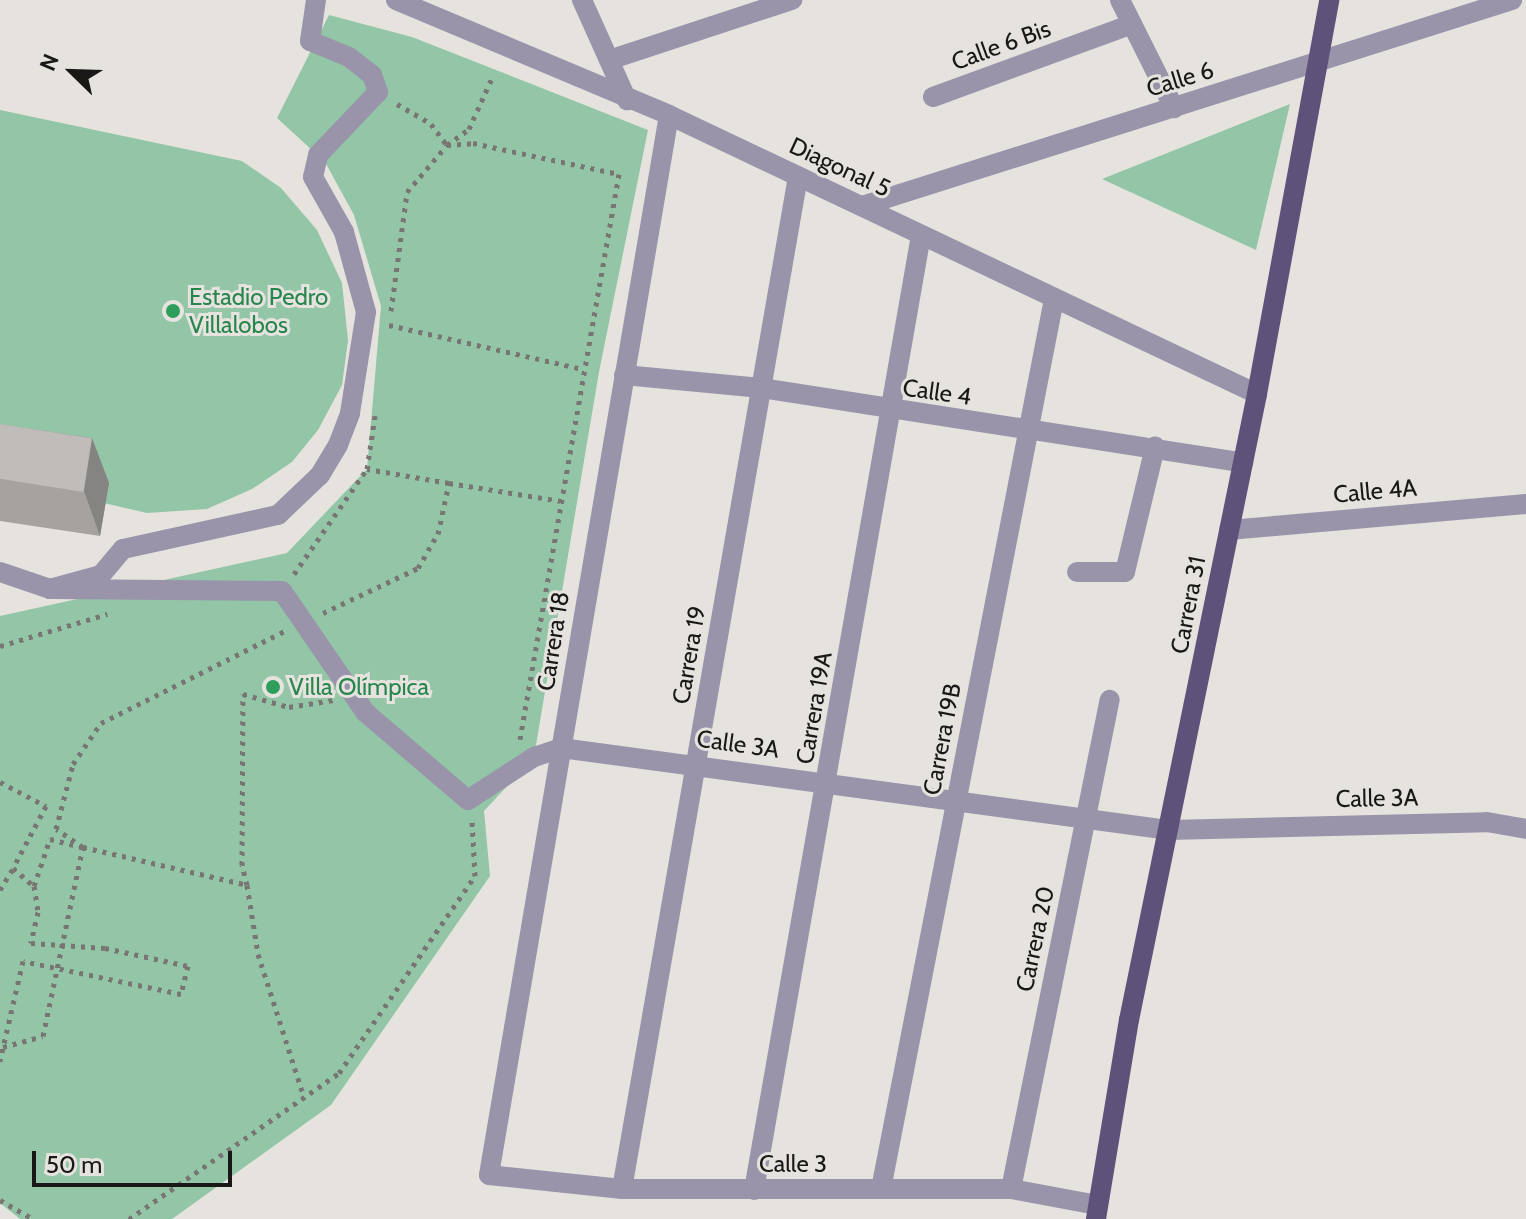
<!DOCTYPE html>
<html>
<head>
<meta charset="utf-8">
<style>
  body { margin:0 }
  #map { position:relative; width:1526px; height:1219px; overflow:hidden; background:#e6e3df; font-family:Cabin,sans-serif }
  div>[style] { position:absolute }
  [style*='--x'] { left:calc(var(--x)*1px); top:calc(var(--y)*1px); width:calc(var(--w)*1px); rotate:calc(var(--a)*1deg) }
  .green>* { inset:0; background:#93c6a7 }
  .path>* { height:5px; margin-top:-2.5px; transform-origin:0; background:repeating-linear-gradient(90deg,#787573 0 4px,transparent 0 10px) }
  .minor>* { height:20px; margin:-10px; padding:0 10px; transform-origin:10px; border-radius:10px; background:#9a94ab }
  .major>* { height:20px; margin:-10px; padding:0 10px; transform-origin:10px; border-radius:10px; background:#5e527a }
  .wall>* { inset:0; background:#a5a29f }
  .shaded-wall>* { inset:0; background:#868482 }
  .building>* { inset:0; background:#c0bcb9; transform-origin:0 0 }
  .dots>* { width:22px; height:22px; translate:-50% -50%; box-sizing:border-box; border:4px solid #e6e3df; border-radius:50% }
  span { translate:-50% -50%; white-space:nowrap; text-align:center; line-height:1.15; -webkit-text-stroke:6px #e6e3df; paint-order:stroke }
  .street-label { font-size:24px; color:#1a1817 }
  .leisure-label { font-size:24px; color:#27864d }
  .left { translate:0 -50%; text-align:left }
  .north { position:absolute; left:32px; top:32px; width:80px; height:80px; -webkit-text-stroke:6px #e6e3df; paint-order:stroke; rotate:293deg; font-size:22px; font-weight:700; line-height:32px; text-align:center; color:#1a1817 }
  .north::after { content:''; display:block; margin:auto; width:28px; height:36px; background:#1a1817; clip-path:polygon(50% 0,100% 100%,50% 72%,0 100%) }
  .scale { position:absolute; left:32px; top:1151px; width:200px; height:36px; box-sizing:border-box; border:4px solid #1a1817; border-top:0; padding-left:10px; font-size:24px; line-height:28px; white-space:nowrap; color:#1a1817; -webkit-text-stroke:6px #e6e3df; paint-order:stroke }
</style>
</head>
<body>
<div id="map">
  <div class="green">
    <i style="clip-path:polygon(329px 15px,412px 37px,648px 130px,599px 372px,534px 757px,484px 811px,490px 876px,331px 1105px,172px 1219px,20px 1219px,0 1203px,0 616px,287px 553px,367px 469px,381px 306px,354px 215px,325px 162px,277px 118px)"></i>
    <i style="clip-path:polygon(1290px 104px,1256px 250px,1102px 179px)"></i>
    <i style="clip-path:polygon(0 110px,242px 161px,281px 188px,317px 230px,342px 283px,348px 340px,342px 385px,318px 430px,292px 462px,252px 489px,207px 509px,147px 513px,0 479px)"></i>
  </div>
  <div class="path">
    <i style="--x:397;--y:104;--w:39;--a:30"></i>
    <i style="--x:431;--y:124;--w:26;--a:53"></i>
    <i style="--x:447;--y:145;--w:27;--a:-36"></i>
    <i style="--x:469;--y:129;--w:54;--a:-65.8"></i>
    <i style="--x:391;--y:311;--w:120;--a:-82.3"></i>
    <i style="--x:407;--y:192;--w:62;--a:-49.6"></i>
    <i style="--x:447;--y:145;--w:26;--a:-4"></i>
    <i style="--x:473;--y:143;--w:149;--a:12"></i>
    <i style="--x:619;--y:174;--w:574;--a:99.94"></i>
    <i style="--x:389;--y:325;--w:199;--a:12.8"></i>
    <i style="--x:449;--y:483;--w:113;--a:9.1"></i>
    <i style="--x:294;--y:574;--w:128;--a:-55.2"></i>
    <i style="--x:367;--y:469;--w:54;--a:-81.4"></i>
    <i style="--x:323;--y:613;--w:105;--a:-25.3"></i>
    <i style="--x:418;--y:568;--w:39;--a:-60"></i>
    <i style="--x:438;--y:534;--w:52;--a:-77.8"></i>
    <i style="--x:449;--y:483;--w:83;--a:-170.3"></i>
    <i style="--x:0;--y:646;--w:112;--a:-16.7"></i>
    <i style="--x:0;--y:782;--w:52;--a:27.6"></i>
    <i style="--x:46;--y:806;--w:70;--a:118"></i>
    <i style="--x:247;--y:885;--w:70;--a:80.9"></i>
    <i style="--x:258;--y:954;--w:150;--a:72.2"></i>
    <i style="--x:34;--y:886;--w:50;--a:-71.2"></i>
    <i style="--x:50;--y:839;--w:34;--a:14"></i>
    <i style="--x:83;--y:847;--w:32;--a:-146"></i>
    <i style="--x:56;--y:829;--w:67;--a:-75.3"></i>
    <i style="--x:73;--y:764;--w:50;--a:-55.7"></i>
    <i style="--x:101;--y:723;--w:206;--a:-26.6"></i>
    <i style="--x:0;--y:890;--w:26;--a:-59"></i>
    <i style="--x:13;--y:868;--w:28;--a:41"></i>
    <i style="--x:34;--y:886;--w:26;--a:81"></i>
    <i style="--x:38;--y:912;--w:32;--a:103"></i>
    <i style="--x:31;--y:943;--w:74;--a:3.9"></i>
    <i style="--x:105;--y:948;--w:85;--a:12.2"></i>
    <i style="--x:188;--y:966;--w:29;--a:104"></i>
    <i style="--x:181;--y:994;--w:161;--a:-168.2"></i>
    <i style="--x:23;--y:961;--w:103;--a:103"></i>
    <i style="--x:3;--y:1047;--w:41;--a:-15.4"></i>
    <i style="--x:43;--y:1036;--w:193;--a:-78.1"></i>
    <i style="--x:83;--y:847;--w:168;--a:13"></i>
    <i style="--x:247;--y:885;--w:21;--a:-104"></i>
    <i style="--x:242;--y:865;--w:171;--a:-89.7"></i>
    <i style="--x:243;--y:694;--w:48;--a:15.8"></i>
    <i style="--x:289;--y:707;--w:45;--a:-9"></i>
    <i style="--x:0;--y:1200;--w:38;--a:30"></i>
    <i style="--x:129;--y:1219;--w:256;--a:-34.8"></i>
    <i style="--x:339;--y:1073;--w:239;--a:-55.4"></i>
    <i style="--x:475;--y:876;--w:56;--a:-93.1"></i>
  </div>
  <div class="minor">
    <i style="--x:396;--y:0;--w:296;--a:22.8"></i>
    <i style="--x:669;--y:115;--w:651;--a:25.38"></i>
    <i style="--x:582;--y:0;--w:110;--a:65.8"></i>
    <i style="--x:1120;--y:0;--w:121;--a:63.4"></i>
    <i style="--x:609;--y:60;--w:193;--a:-18.2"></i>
    <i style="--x:933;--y:97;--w:212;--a:-20.1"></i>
    <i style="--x:669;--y:115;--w:1075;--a:99.64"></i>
    <i style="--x:489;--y:1175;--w:134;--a:6"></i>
    <i style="--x:622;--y:1189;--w:389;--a:0"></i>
    <i style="--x:1011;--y:1189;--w:87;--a:10.5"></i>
    <i style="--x:862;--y:206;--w:682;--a:-17.58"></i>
    <i style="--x:624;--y:375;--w:138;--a:5.4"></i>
    <i style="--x:761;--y:388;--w:488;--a:8.8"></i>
    <i style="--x:1229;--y:530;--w:298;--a:-5"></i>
    <i style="--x:0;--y:572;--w:53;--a:18.8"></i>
    <i style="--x:50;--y:589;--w:53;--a:-15.4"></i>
    <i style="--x:101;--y:575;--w:34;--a:-50"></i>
    <i style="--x:123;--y:549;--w:159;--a:-12.4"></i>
    <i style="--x:278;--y:515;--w:58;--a:-43.6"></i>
    <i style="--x:320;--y:475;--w:35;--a:-59"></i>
    <i style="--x:338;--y:445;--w:34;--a:-69"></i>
    <i style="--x:350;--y:413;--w:102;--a:-81"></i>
    <i style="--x:366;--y:312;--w:83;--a:-105.4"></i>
    <i style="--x:344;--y:232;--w:63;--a:-119.4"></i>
    <i style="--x:313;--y:177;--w:23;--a:-77"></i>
    <i style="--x:318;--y:155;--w:87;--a:-46.4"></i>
    <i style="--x:378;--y:92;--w:18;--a:-109"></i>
    <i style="--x:372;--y:75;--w:29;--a:-142"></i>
    <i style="--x:349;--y:57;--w:42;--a:-157.7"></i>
    <i style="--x:310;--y:41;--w:41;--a:-81.7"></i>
    <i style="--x:1077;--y:572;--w:48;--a:0"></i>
    <i style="--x:1125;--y:572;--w:129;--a:-76.5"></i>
    <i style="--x:50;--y:589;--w:232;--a:0.5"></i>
    <i style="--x:282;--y:591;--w:148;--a:55.5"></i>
    <i style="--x:366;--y:713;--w:134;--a:40.5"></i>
    <i style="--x:468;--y:800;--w:79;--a:-33.1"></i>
    <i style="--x:534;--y:757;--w:28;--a:-18"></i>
    <i style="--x:561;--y:748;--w:614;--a:7.68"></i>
    <i style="--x:1169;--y:830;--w:318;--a:-1.4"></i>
    <i style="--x:1487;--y:822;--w:40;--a:10"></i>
    <i style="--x:622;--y:1189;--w:1028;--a:-80.14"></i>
    <i style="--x:881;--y:1189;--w:907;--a:-79"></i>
    <i style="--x:1011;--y:1189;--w:499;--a:-78.6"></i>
    <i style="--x:754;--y:1190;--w:969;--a:-80.08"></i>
  </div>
  <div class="major">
    <i style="--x:1096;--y:1219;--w:202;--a:-80.6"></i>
    <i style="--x:1129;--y:1020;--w:639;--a:-78.44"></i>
    <i style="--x:1257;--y:394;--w:401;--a:-79.6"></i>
  </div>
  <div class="wall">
    <i style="clip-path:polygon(0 424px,92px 438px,109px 483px,100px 536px,0 521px)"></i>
  </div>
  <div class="shaded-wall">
    <i style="clip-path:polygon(92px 438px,109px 483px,100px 536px,84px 491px)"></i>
  </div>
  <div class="building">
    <i style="left:0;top:424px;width:93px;height:54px;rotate:9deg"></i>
  </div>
  <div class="dots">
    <i style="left:173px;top:311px;background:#2e9e5b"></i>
    <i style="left:273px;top:687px;background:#2e9e5b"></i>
  </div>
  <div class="street-label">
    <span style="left:1001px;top:45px;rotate:-20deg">Calle 6 Bis</span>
    <span style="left:1180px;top:79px;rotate:-17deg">Calle 6</span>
    <span style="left:840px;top:167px;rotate:25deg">Diagonal 5</span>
    <span style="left:937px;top:392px;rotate:8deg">Calle 4</span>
    <span style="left:1375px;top:491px;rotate:-5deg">Calle 4A</span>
    <span style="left:1188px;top:605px;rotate:-79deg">Carrera 31</span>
    <span style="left:553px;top:641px;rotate:-81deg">Carrera 18</span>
    <span style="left:689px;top:655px;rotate:-80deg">Carrera 19</span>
    <span style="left:814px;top:708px;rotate:-80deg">Carrera 19A</span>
    <span style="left:942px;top:739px;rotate:-79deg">Carrera 19B</span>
    <span style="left:738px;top:744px;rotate:8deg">Calle 3A</span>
    <span style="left:1377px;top:798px;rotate:-1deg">Calle 3A</span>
    <span style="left:1035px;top:939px;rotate:-78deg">Carrera 20</span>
    <span style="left:793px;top:1164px">Calle 3</span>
  </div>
  <div class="leisure-label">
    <span class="left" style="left:189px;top:311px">Estadio Pedro<br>Villalobos</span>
    <span class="left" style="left:289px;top:687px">Villa Olímpica</span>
  </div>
  <div class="north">N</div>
  <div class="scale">50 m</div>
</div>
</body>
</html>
